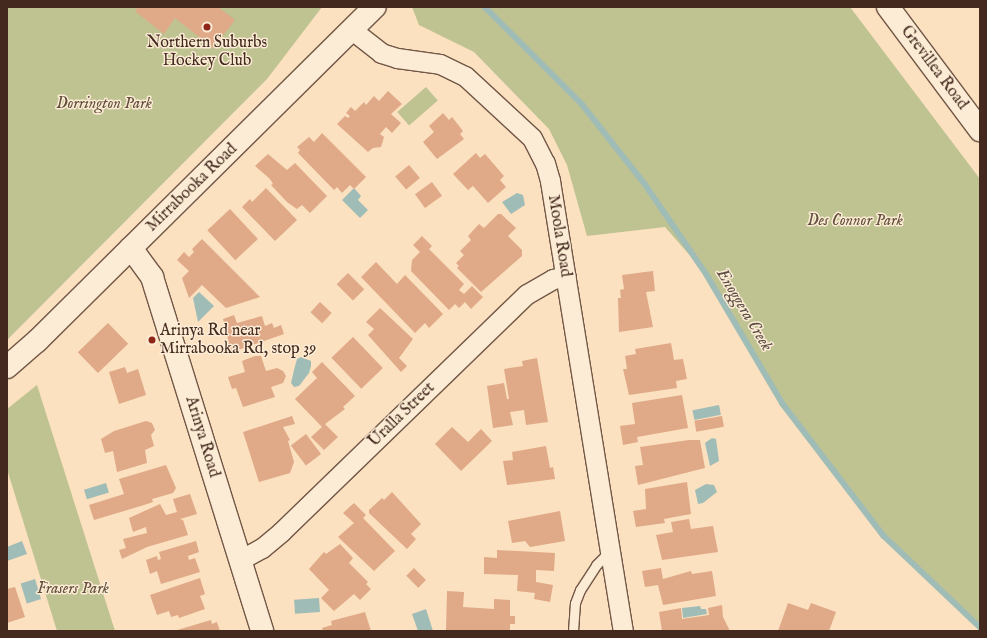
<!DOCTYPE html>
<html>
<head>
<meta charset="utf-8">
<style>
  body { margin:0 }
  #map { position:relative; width:987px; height:638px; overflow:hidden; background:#fbe1bf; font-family:"IM FELL English",serif }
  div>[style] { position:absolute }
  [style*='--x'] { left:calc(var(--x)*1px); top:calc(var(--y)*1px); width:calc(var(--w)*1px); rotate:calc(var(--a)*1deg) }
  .green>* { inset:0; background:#bfc291; transform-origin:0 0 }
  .water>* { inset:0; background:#a0bcb7; transform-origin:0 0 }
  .stream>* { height:5.5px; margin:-2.75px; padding:0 2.75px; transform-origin:2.75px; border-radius:2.75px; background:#a0bcb7 }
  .building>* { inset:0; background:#e0a988; transform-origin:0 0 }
  .roads { filter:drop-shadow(1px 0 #725747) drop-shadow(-1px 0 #725747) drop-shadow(0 1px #725747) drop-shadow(0 -1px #725747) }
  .service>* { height:9px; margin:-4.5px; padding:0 4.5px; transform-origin:4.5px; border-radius:4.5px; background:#fcecd5 }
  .minor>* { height:19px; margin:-9.5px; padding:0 9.5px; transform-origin:9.5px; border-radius:9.5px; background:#fcecd5 }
  .tertiary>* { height:22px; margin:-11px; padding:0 11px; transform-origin:11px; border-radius:11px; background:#fcecd5 }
  .dots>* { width:11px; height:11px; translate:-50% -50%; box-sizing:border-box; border:2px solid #fcecd5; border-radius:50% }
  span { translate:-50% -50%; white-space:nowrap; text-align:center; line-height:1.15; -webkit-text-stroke:3px #fcecd5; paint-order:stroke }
  .poi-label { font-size:16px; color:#44291f }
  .left { translate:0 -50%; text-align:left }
  .street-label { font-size:16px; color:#44291f }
  .park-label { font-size:16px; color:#634f3c; font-style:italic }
  .water-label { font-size:17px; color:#5b4e45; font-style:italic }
  .frame { position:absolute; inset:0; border:8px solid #44291f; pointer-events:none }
</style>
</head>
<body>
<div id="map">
  <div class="green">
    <i style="clip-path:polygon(7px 7px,322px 7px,267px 79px,7px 340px)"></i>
    <i style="clip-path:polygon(412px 7px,850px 7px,980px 179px,980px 627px,884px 536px,783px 404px,707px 275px,665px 227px,587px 236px,567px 165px,549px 129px,474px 52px,419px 25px)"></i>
    <i style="left:426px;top:87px;width:18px;height:38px;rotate:49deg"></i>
    <i style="clip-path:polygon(37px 385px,115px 631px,57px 631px,7px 469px,7px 409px)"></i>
  </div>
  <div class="water">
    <i style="clip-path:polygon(354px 188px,361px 196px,358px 200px,368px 210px,360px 218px,342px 200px)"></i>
    <i style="clip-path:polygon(517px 193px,523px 195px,525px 205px,511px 214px,502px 202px)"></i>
    <i style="clip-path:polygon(199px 292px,214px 306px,198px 322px,193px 298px)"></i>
    <i style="clip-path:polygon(301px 357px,311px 361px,311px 366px,309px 373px,299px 386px,294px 387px,291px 383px,294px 370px,297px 359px)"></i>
    <i style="left:719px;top:405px;width:10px;height:27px;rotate:79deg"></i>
    <i style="clip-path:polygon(712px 438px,716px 439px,719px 461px,710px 466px,705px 443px)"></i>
    <i style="left:106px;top:483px;width:10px;height:23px;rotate:73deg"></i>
    <i style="clip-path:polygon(706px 484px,714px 485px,717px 492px,703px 503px,698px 504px,695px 490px)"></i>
    <i style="clip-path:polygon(22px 541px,27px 554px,7px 561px,7px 547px)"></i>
    <i style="left:35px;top:579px;width:21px;height:15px;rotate:73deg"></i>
    <i style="left:319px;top:598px;width:14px;height:25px;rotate:86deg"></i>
    <i style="clip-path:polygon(700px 606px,701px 609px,706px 609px,707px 614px,683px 618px,682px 608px)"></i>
    <i style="clip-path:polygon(426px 609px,433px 631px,418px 631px,412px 614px)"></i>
  </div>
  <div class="stream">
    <i style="--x:485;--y:7;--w:137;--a:45"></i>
    <i style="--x:582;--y:104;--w:102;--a:51.8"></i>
    <i style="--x:645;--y:184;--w:110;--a:55.7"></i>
    <i style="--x:707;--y:275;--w:150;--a:59.5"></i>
    <i style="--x:783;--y:404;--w:166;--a:52.6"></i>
    <i style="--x:884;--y:536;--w:132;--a:43.5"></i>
  </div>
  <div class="building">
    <i style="clip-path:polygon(138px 7px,218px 7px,235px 20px,213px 48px,175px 18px,164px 34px,135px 11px)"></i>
    <i style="clip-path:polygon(388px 91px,402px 104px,391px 114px,401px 123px,392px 133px,386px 127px,380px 134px,384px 137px,381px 147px,373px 148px,368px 152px,337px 124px,345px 116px,348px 118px,350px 116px,346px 113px,351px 107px,355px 111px,364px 102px,366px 105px,374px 96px,379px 101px)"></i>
    <i style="clip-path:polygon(443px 113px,449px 120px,452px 117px,463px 131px,460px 134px,464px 139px,437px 159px,423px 142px,434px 132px,429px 126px)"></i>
    <i style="clip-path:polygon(322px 133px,366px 177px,354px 189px,350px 185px,342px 193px,337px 187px,334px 190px,298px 153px,300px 150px,297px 147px,309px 137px,314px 142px)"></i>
    <i style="clip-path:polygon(476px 153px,480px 158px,485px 154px,504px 176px,500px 180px,506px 187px,488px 203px,473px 186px,468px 190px,453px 174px)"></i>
    <i style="clip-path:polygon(268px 154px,287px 170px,295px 163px,327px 196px,310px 213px,302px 205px,297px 209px,287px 202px,271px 185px,273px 184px,270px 179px,255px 166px)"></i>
    <i style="left:409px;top:165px;width:17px;height:18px;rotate:50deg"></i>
    <i style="left:432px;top:182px;width:17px;height:21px;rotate:54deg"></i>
    <i style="clip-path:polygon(266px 188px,297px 220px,275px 241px,242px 207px,250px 199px,252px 202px)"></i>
    <i style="left:230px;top:209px;width:41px;height:31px;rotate:47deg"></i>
    <i style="clip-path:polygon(498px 214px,501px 214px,516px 228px,508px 236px,522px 250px,522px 256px,481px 292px,457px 268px,459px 266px,456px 263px,464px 255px,460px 251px,471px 240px,468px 236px,479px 224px,484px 228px)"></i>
    <i style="clip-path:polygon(422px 236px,432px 246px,429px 249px,464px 284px,459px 290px,464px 294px,472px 286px,483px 297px,471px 309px,465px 302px,459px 308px,455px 304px,449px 310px,411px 271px,412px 260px,420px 252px,413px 245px)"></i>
    <i style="clip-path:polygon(202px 239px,260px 297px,226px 308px,202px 285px,189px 298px,182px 278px,189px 271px,177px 260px,184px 252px,189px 257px,194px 252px,192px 249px)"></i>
    <i style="clip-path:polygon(376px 262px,397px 284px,405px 275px,443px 314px,429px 328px,425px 323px,415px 333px,361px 277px)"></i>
    <i style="clip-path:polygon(653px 271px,655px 291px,646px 292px,653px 327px,619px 332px,618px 298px,621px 298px,620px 290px,624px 289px,622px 275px)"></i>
    <i style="left:348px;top:273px;width:23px;height:16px;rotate:45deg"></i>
    <i style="left:320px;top:302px;width:16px;height:14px;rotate:43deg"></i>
    <i style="clip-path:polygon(380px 308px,413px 339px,399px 358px,407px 366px,401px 372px,368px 335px,374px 329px,366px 322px)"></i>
    <i style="clip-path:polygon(234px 315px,237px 323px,262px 316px,265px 326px,272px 323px,274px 328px,281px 325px,284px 334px,232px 352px,232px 350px,226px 352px,224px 345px,229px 343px,223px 319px)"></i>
    <i style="left:108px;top:323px;width:29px;height:42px;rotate:46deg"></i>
    <i style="left:353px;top:337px;width:43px;height:30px;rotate:46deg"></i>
    <i style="clip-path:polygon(671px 343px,674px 360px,683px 359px,687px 379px,676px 381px,677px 388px,629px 395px,623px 369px,627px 369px,625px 356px,636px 354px,635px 349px)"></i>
    <i style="clip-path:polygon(255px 356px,261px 356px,266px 371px,277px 368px,283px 371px,286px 376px,283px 383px,271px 387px,275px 397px,243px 407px,236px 388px,232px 389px,228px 377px,245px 372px,242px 361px)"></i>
    <i style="clip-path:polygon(537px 358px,548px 422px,526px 425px,524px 410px,510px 412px,513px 425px,493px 428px,487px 386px,504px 383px,507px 399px,509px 399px,504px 369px,523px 366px,522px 361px)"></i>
    <i style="clip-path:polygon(322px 362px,355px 396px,343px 407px,345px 409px,325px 424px,338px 437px,324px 450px,311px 437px,322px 427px,295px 399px,317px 378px,312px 372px)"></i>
    <i style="clip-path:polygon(125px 367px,127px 373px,138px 369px,146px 395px,119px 404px,109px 372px)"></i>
    <i style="clip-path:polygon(682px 395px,688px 428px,637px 437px,638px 442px,623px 445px,620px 426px,635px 424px,632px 403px)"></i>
    <i style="clip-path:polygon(292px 416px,295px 424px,283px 427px,290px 440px,288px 441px,294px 462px,290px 473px,259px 482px,243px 432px)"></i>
    <i style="left:722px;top:416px;width:11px;height:28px;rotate:80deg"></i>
    <i style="clip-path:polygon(146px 421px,152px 423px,155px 430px,151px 435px,154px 446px,145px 450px,147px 463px,117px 472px,113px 451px,105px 453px,101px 439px,114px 431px)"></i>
    <i style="clip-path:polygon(452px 427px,468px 442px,481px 429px,492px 441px,461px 471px,435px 444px)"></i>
    <i style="left:306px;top:434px;width:25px;height:19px;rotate:53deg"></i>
    <i style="clip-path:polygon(689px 440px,700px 440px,705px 468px,638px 485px,635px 466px,643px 465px,640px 447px)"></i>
    <i style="clip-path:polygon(546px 446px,550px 468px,553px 467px,555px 479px,507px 485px,503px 461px,513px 460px,512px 452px)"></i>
    <i style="clip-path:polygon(166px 465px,176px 488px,173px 493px,152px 499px,153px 502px,144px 505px,94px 520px,89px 505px,124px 494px,119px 479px)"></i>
    <i style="clip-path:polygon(687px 482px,691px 514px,664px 519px,665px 523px,636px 527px,633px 511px,646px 509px,645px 489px)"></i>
    <i style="clip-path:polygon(392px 492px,421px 524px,411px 534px,416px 539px,407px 549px,369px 513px,369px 510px,382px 498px,384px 500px)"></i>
    <i style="clip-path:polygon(190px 494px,197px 514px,180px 519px,183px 520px,188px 535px,147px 547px,122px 559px,119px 550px,126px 548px,123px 539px,147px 533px,146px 527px,133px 532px,129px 518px,160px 504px,166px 515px,177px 512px,173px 499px)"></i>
    <i style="clip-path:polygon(354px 503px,366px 515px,363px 518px,395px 551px,374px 571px,338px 537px,354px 523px,343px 513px)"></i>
    <i style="clip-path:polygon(560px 511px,565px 541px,530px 547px,525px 541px,512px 543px,508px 521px)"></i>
    <i style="clip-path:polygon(689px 519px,691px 529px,713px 526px,718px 552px,662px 560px,656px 535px,673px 532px,671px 522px)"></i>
    <i style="clip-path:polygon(196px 541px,199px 552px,188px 556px,189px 560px,195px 558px,200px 572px,161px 584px,157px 571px,150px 574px,146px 560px,157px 556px,158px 560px,161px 559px,159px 552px)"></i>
    <i style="clip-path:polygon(340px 544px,353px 558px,349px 563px,368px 582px,366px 584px,371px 589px,360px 600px,354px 594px,334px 611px,321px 598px,329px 590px,309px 569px,324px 552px,326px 554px)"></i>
    <i style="clip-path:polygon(497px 550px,555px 553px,554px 571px,536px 570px,536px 582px,553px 585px,550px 602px,534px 599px,535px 593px,517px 591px,518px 575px,484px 574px,484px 557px,497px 558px)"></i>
    <i style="left:414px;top:568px;width:17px;height:11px;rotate:45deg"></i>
    <i style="clip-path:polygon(661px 568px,663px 579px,691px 571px,692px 574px,712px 571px,716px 596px,663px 605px,658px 585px,645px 587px,642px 571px)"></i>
    <i style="clip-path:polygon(200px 578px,205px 594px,200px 596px,205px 609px,179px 618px,178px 615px,171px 617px,169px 611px,157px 615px,150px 595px)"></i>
    <i style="clip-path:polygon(15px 587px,25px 617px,7px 623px,7px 589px)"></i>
    <i style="clip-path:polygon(447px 591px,464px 592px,463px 607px,494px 609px,494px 599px,510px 600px,510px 616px,515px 616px,515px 624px,510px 624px,510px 631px,446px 630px)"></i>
    <i style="clip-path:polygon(788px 603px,808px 610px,811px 603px,836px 612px,829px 631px,778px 631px)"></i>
    <i style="clip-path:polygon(722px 605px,723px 617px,730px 631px,662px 631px,659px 612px,681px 608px,682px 619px,709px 615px,708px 608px)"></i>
    <i style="clip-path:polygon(365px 612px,371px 631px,323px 631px,322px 628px,332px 625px,331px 621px)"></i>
    <i style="clip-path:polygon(211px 620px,212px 624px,217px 622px,220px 631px,174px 631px)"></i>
  </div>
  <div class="roads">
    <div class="service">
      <i style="--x:573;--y:631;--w:28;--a:-86"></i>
      <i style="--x:575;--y:603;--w:14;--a:-69"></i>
      <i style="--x:580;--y:590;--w:30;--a:-57"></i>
      <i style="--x:596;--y:565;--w:18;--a:-45"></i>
    </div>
    <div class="minor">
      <i style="--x:352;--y:30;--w:37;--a:38"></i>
      <i style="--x:381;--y:53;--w:17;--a:17"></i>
      <i style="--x:397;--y:58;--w:43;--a:7.9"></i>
      <i style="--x:440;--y:64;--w:28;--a:26"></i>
      <i style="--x:465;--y:76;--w:91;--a:42.8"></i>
      <i style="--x:532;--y:138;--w:28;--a:63"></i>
      <i style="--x:545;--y:163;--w:19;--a:74"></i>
      <i style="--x:550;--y:181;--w:456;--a:80.8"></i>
      <i style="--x:240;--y:560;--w:25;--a:-29"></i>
      <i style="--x:262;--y:548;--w:25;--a:-40"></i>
      <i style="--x:281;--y:532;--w:342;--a:-44.1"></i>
      <i style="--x:527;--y:294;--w:30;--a:-30"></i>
      <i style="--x:553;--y:279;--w:13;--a:-13"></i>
    </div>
    <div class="tertiary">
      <i style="--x:888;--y:7;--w:154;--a:53.2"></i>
      <i style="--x:131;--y:248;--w:36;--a:54"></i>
      <i style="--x:152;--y:277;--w:371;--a:72.7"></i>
      <i style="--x:7;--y:367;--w:40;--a:-41"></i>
      <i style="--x:37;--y:341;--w:475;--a:-44.7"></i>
    </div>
  </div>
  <div class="dots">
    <i style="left:207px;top:27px;background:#8f2418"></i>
    <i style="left:152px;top:340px;background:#8f2418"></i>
  </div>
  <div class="poi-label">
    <span style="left:207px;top:52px">Northern Suburbs<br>Hockey Club</span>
    <span class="left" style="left:160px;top:340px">Arinya Rd near<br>Mirrabooka Rd, stop 39</span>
  </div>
  <div class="street-label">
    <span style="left:934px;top:68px;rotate:53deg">Grevillea Road</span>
    <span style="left:192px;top:188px;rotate:-44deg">Mirrabooka Road</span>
    <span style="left:559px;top:236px;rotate:81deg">Moola Road</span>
    <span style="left:402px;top:415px;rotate:-44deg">Uralla Street</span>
    <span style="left:202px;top:437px;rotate:73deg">Arinya Road</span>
  </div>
  <div class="park-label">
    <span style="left:104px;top:104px">Dorrington Park</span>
    <span style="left:855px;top:221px">Des Connor Park</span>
    <span style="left:73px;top:589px">Frasers Park</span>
  </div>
  <div class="water-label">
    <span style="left:744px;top:310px;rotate:59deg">Enoggera Creek</span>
  </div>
  <div class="frame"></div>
</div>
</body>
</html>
